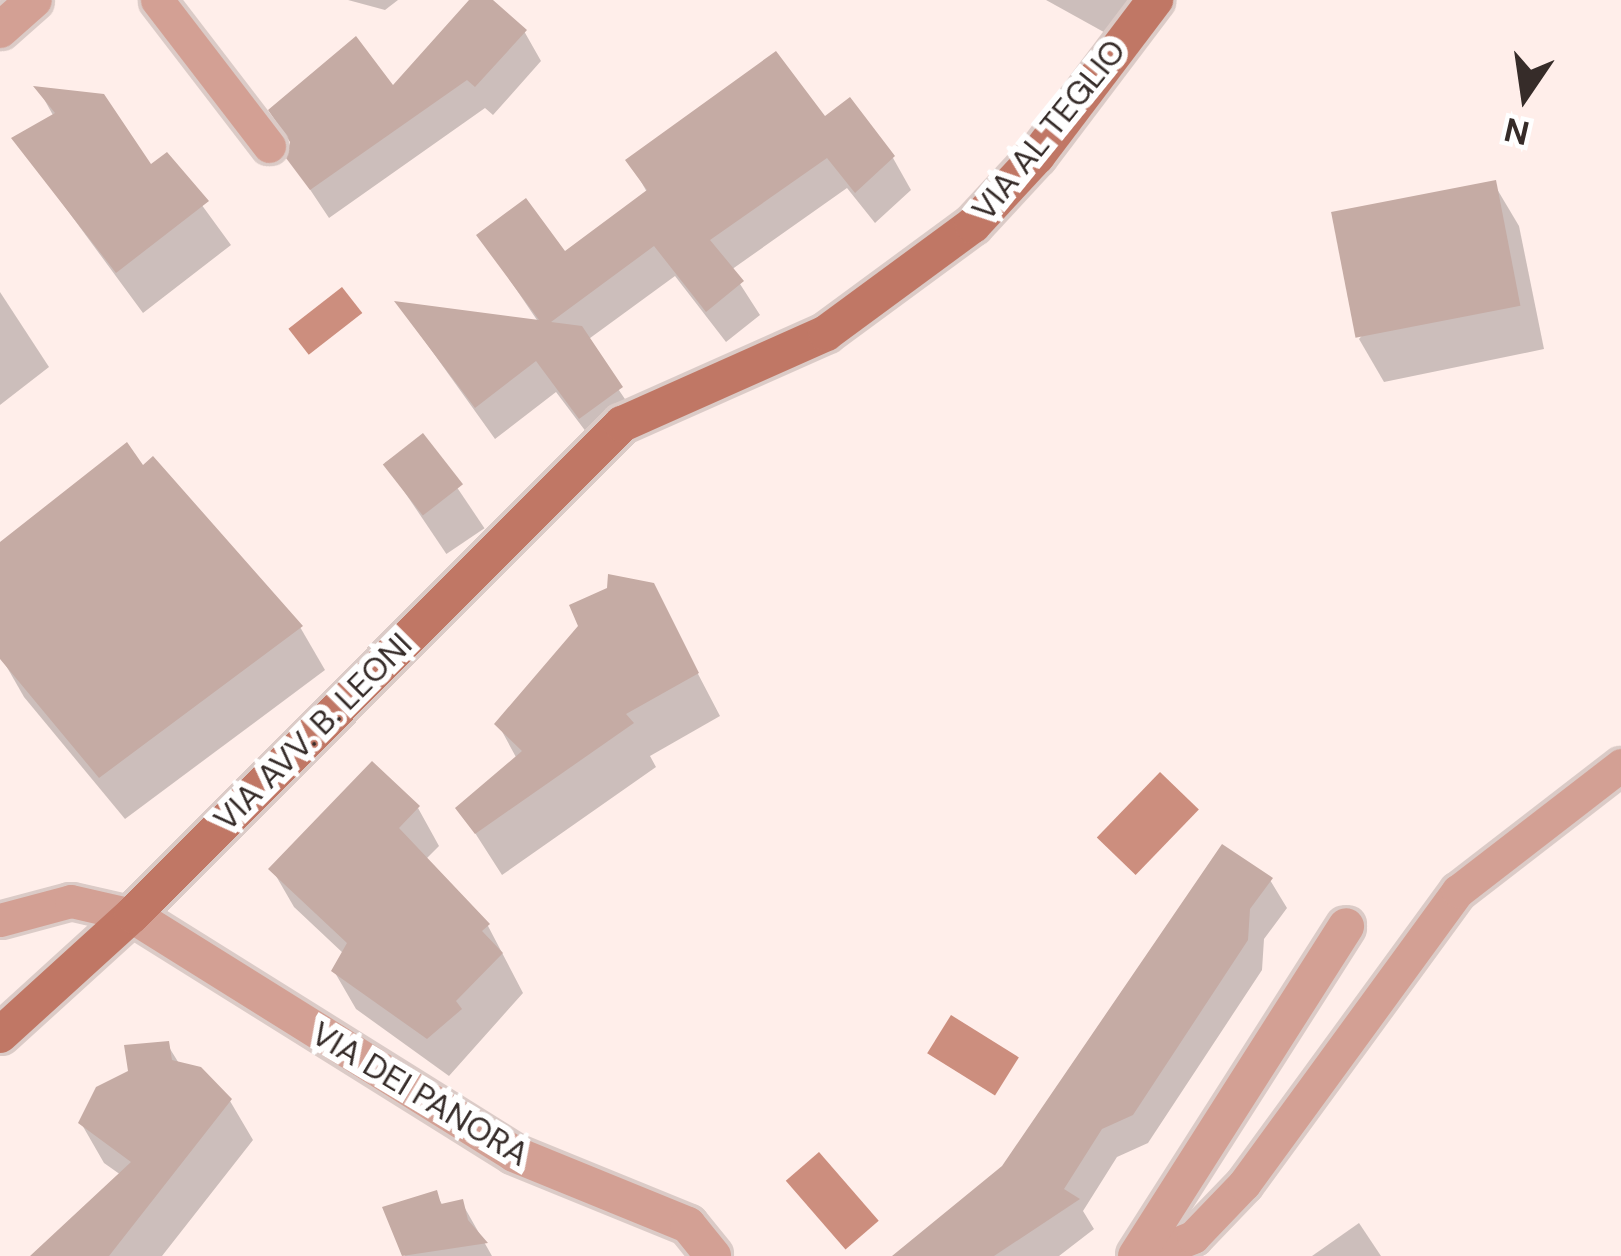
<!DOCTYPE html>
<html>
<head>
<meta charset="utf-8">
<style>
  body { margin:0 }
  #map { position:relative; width:1621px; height:1256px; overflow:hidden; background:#ffeeea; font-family:"DM Sans",sans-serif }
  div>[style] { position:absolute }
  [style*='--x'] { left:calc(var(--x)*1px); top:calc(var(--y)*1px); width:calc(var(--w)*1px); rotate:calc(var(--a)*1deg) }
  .water>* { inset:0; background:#cc8e7e; transform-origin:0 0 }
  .shadow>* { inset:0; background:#0003; transform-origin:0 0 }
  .building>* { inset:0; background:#c5aba4; transform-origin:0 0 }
  .roads { filter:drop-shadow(3px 0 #dbcbc7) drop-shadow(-3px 0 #dbcbc7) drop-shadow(0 3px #dbcbc7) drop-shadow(0 -3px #dbcbc7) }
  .lane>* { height:33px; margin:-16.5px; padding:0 16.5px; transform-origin:16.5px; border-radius:16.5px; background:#d3a094 }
  .street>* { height:36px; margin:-18px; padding:0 18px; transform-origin:18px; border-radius:18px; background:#d3a094 }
  .secondary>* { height:36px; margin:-18px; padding:0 18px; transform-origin:18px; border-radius:18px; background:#c07765 }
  span { translate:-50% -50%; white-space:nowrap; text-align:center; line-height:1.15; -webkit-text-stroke:12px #fff; paint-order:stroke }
  .street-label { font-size:33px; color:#362c29 }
  .north { position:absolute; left:1465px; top:36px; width:120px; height:120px; -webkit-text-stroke:9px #fff; paint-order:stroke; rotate:193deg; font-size:33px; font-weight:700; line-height:48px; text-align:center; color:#362c29 }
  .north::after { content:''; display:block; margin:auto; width:42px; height:54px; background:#362c29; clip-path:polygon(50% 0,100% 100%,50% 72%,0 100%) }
</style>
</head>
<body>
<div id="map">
  <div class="water">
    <i style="left:342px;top:287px;width:33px;height:68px;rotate:52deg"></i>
    <i style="left:1160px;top:772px;width:54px;height:91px;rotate:44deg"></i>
    <i style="left:951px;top:1015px;width:80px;height:45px;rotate:32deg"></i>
    <i style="left:819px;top:1152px;width:91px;height:44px;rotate:49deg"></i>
  </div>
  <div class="shadow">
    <i style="clip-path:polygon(348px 0,398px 0,385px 10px)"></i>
    <i style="clip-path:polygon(473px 0,489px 0,524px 31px,541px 61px,493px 115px,485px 108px,329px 218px,289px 158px,393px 90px)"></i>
    <i style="clip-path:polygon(1046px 0,1143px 0,1120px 41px)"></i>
    <i style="clip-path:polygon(39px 90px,150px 168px,166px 156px,231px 245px,143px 313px,15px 139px,54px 117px)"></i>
    <i style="clip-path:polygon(824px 120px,893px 158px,911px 190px,875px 223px,847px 188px,731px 270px,760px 315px,726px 342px,675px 276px,586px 341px,639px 420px,599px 449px,556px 392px,495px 439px,399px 305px,539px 323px,480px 236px,565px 255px,648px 194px,629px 160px)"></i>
    <i style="clip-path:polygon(1494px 184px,1519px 226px,1544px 349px,1384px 382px,1359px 339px)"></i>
    <i style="clip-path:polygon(0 292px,49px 367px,0 405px)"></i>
    <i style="left:423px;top:437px;width:110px;height:46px;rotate:56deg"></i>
    <i style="clip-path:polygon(0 548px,300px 627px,325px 670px,125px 819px,24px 697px,0 655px)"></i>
    <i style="clip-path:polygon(652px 586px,720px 716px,650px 756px,656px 767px,502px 875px,459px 808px,517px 759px,498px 724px)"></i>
    <i style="clip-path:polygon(418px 808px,439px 846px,425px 860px,488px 926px,523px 993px,449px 1076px,356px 1009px,334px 971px,344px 954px,294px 907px,272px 869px)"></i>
    <i style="clip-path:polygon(1270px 880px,1287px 908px,1264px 939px,1262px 970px,1148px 1143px,1117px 1157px,1083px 1211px,1094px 1229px,1059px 1256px,897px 1256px,1004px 1168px)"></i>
    <i style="clip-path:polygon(167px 1044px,180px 1065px,230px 1101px,253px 1140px,162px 1256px,34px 1256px,121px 1175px,104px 1163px,81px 1123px)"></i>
    <i style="clip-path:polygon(436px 1194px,443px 1206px,462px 1203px,492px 1256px,405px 1256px,386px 1209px)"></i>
    <i style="clip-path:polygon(1359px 1223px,1381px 1256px,1312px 1256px)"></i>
  </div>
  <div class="building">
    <i style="clip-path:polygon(469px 0,493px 0,527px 30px,475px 87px,467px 80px,310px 190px,286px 158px,290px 142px,268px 110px,356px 36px,393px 85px)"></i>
    <i style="clip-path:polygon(776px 51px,825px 116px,850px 97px,895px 156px,855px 193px,827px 158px,710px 240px,744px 281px,706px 312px,654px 246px,551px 322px,582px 326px,623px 387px,579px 419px,536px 361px,475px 408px,394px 301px,539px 320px,476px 235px,526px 198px,565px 251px,647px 190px,625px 160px)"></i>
    <i style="clip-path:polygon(33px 86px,104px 94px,151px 164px,167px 152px,209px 201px,116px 273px,11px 138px,55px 113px)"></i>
    <i style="left:1496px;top:180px;width:128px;height:168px;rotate:79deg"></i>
    <i style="left:423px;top:433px;width:65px;height:51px;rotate:52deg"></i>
    <i style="clip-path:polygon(127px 442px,143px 465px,153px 456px,303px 626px,99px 778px,0 659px,0 542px)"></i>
    <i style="clip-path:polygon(608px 574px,654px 583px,699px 673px,626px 714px,634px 723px,475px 834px,455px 808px,522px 751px,494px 724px,578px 626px,569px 605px,607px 588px)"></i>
    <i style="clip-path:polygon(372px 761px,420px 806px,399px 828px,490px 924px,482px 931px,503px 953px,456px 1001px,462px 1009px,427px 1039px,331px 971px,347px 943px,268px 869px)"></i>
    <i style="clip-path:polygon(1222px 844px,1273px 878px,1250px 909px,1248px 940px,1133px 1115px,1102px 1129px,1064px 1189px,1080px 1199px,994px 1256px,892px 1256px,1002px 1166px)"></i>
    <i style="clip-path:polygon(169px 1041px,172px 1060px,201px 1067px,232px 1099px,109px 1256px,30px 1256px,131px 1162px,78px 1123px,96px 1087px,128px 1071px,124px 1045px)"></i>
    <i style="clip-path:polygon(437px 1190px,441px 1204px,463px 1199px,468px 1220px,488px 1243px,402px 1256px,382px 1207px)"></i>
  </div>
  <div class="roads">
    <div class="lane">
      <i style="--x:157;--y:0;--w:184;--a:52.5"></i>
      <i style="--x:0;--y:920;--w:73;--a:-15"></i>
      <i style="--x:71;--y:901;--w:63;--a:12.9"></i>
      <i style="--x:1146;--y:1256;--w:51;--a:-22"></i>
      <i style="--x:1193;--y:1237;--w:74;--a:-46.1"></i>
      <i style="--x:1244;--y:1184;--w:363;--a:-53.9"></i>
      <i style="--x:1458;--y:891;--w:206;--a:-37.7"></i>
    </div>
    <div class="street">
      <i style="--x:0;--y:30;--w:45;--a:-41.4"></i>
      <i style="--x:132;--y:915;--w:451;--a:32"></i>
      <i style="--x:514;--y:1154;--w:188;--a:22.2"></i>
      <i style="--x:688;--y:1225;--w:40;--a:51"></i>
      <i style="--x:1136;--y:1256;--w:391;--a:-57.5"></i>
    </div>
    <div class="secondary">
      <i style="--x:0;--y:1035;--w:178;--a:-42.3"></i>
      <i style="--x:132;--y:915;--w:694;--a:-45.06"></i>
      <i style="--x:622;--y:424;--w:223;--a:-24"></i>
      <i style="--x:826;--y:333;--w:182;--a:-36.3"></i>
      <i style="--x:973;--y:225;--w:94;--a:-47.2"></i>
      <i style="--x:1037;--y:156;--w:196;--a:-52.9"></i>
    </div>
  </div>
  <div class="street-label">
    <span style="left:1049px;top:130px;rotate:-51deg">VIA AL TEGLIO</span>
    <span style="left:313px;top:732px;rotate:-45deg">VIA AVV. B. LEONI</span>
    <span style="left:420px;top:1094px;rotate:31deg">VIA DEI PANORA</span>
  </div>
  <div class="north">N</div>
</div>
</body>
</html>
